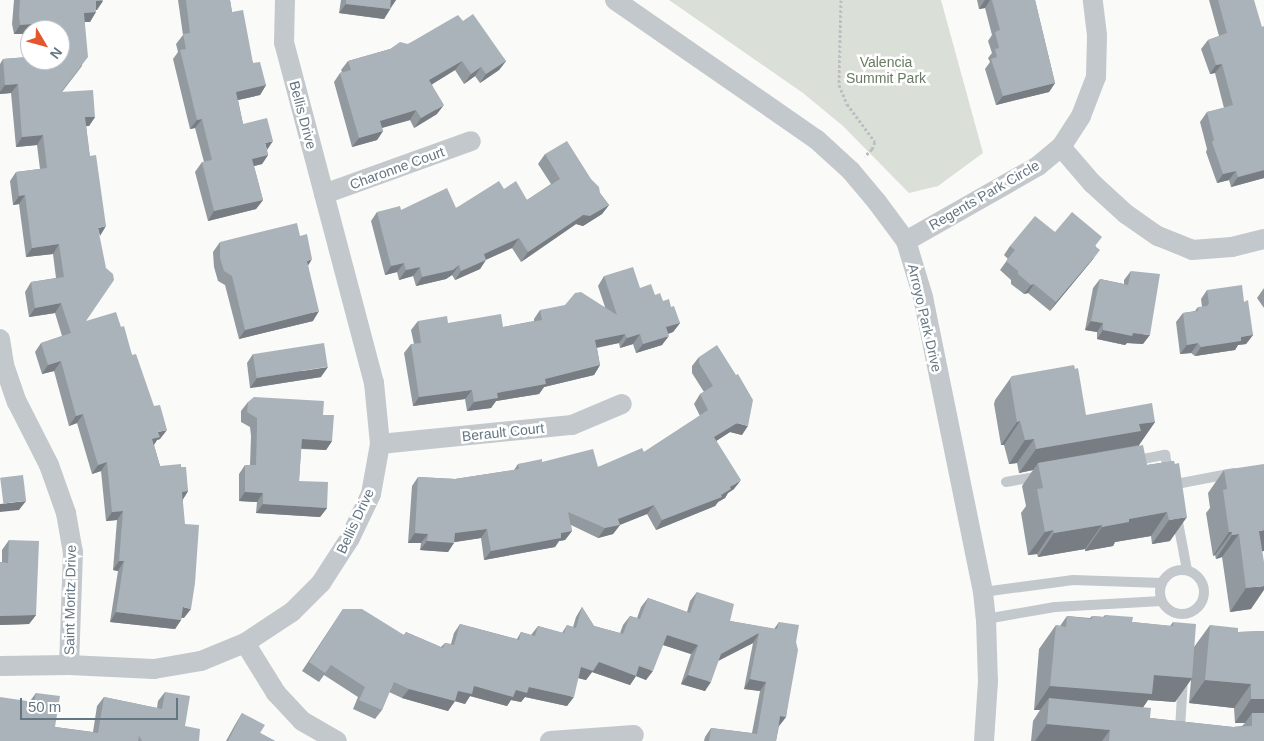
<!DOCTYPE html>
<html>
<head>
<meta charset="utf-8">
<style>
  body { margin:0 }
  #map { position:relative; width:1264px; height:741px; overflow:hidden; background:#fafaf8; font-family:Arial,sans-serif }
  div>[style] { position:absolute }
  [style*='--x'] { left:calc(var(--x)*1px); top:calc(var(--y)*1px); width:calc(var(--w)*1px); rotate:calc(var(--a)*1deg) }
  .green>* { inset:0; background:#dadfd7 }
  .path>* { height:3px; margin-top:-1.5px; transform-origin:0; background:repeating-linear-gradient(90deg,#bbbfc2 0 2.5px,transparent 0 5px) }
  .lane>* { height:10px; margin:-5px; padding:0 5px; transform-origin:5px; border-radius:5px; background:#c3c8cc }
  .lane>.ring { margin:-5px; padding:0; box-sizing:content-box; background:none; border:10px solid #c3c8cc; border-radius:50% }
  .street>* { height:20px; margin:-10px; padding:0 10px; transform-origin:10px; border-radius:10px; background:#c3c8cc }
  .wall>* { inset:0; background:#929a9f }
  .shaded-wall>* { inset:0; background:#777d82 }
  .building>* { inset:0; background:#aab3b9; transform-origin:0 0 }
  span { translate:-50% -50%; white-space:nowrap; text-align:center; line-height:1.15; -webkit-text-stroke:5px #fff; paint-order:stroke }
  .park-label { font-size:14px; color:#687a64 }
  .street-label { font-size:14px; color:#657683 }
  .north { position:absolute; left:20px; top:20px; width:50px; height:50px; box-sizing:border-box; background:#fff; border:1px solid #c1c8cd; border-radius:50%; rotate:127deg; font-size:14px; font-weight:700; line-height:20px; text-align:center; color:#657683 }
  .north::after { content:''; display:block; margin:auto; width:18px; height:22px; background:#e4572e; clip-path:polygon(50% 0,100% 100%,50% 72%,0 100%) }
  .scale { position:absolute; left:20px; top:698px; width:158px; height:22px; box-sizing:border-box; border:2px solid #657683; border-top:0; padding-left:6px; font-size:15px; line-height:18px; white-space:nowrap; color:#657683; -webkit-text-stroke:4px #fff; paint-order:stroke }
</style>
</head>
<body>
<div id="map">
  <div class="green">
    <i style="clip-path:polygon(669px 0,941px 0,983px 153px,938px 186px,909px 193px,843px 126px,803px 93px)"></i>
  </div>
  <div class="path">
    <i style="--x:841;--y:0;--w:85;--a:91.3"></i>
    <i style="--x:839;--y:85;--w:21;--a:67"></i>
    <i style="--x:847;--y:104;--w:47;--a:53.6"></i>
    <i style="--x:875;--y:142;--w:8;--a:113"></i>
    <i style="--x:872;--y:149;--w:10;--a:135"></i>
  </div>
  <div class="lane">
    <i style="--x:1133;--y:461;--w:33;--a:-11"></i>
    <i style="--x:1165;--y:455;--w:20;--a:79"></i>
    <i style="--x:1006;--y:482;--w:35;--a:-10"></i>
    <i style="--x:1171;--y:485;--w:64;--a:-10.8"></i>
    <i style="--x:1177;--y:517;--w:54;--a:79.3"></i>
    <i class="ring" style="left:1160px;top:570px;width:34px;height:34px"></i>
    <i style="--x:983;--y:592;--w:91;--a:-7.6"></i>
    <i style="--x:1073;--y:580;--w:89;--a:1.9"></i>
    <i style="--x:986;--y:619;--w:70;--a:-9.9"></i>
    <i style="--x:1055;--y:607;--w:107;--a:-3.2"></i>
    <i style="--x:1180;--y:729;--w:50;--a:-86.6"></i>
  </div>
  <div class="street">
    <i style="--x:615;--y:0;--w:244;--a:34.7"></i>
    <i style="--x:816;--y:139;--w:47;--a:42.4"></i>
    <i style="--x:851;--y:171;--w:40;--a:50"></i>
    <i style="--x:877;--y:202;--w:49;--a:53.4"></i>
    <i style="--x:906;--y:241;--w:59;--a:73.1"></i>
    <i style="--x:923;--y:297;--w:301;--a:78.5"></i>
    <i style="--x:983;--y:592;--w:27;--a:84"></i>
    <i style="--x:986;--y:619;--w:62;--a:88.2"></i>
    <i style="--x:988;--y:681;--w:60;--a:93.8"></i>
    <i style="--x:1061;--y:147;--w:48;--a:49.3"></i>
    <i style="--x:1092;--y:183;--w:46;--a:42.4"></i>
    <i style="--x:1126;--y:214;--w:39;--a:35"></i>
    <i style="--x:1158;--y:236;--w:37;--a:22"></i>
    <i style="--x:1192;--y:250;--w:40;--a:-4.3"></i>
    <i style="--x:1232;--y:247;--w:33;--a:-14"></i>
    <i style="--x:324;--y:194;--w:156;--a:-19.8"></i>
    <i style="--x:906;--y:241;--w:152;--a:-29.6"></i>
    <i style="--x:1038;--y:166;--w:30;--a:-40"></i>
    <i style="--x:1061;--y:147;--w:37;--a:-57"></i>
    <i style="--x:1081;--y:116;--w:42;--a:-69"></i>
    <i style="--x:1096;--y:77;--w:42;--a:-88.6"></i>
    <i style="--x:1097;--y:35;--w:35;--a:-97"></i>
    <i style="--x:0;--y:339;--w:26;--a:81"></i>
    <i style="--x:4;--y:365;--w:39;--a:71"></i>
    <i style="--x:17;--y:402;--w:71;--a:63.1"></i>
    <i style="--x:49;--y:465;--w:51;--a:70.5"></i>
    <i style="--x:66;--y:513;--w:40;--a:80"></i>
    <i style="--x:73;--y:552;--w:113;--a:92"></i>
    <i style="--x:380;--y:444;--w:193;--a:-5.7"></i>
    <i style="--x:572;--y:425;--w:54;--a:-22.8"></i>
    <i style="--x:245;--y:643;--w:59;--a:58.2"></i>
    <i style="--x:276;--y:693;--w:38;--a:47"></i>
    <i style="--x:302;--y:721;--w:40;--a:29.7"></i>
    <i style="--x:0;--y:666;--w:69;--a:-0.8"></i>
    <i style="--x:69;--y:665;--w:85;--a:2.7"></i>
    <i style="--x:154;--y:669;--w:48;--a:-9.7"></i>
    <i style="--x:201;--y:661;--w:48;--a:-22.2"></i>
    <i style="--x:245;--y:643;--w:56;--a:-33.4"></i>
    <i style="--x:292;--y:612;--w:41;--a:-45"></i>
    <i style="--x:321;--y:583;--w:54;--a:-57.2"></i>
    <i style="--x:350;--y:538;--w:49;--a:-64.5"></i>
    <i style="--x:371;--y:494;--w:51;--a:-79.8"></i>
    <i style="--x:380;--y:444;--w:61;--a:-95.6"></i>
    <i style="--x:374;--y:383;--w:352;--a:-104.8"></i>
    <i style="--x:284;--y:43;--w:43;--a:-88.7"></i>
    <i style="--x:550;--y:741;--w:84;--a:-4.1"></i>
  </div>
  <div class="wall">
    <i style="clip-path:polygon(evenodd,14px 0,103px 0,96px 10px,90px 22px,85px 22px,82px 66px,62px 92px,95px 117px,89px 126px,86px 126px,99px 236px,86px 321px,121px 327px,132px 355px,160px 439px,157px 440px,154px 445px,160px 466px,181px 467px,188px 491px,183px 499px,184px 618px,182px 617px,181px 620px,175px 629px,110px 622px,118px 571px,113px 570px,117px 520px,106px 521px,101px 471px,92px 474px,77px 423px,69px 426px,54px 371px,42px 374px,35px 352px,41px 343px,62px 336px,55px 313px,29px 317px,25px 292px,31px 282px,56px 278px,53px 254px,26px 257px,19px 204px,13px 205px,10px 181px,16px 172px,40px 169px,37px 145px,16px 147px,11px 93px,0 94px,0 64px,3px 59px,27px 57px,25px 34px,14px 34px,12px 24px,14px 0,30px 30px,60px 30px,60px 60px,30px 60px,30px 30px)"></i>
    <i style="clip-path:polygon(178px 0,230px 0,232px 12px,253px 63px,266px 85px,260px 95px,238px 100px,243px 124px,267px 150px,268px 155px,262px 164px,254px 166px,263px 200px,256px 209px,208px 221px,195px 172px,202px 162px,204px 162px,195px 128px,190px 129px,173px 59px,178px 52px,176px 44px,183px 35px)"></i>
    <i style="clip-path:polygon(341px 0,396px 0,384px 19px,339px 13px)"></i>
    <i style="clip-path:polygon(977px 0,1035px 0,1055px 83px,1049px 92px,996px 105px,985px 69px,990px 62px,988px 58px,992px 53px,988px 41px,992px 35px,985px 8px,979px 9px)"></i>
    <i style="clip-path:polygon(1209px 0,1254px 0,1264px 178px,1231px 187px,1229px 180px,1217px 183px,1206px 152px,1207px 149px,1200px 122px,1207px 112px,1224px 108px,1215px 73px,1210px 74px,1201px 49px,1208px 40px,1219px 36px)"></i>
    <i style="clip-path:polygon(463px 21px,506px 61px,499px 70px,480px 83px,475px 76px,464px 84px,455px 70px,432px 84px,437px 114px,414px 128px,410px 120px,382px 128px,383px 131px,377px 140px,352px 147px,334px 82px,340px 73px,342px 72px,341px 70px,348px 61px,408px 44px)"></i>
    <i style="clip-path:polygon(545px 154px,600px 193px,609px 205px,602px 214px,583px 226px,576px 224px,521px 262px,512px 248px,486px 259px,480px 269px,455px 280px,452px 275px,446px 279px,416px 286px,413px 276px,399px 280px,397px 272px,385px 275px,371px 221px,377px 212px,401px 210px,456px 208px,504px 189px,527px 200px,551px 184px,538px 164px)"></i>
    <i style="clip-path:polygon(1055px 232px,1096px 246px,1093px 259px,1050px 311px,1028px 293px,1024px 294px,1011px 284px,1011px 280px,1000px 270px,1008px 259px,1004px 255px,1010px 246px)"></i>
    <i style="clip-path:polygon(220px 242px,308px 265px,313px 321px,239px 339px,225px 285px,218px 281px,214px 267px,213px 252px)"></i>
    <i style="clip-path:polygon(1131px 271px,1143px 344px,1127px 343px,1125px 345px,1097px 339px,1097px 332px,1085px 330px,1093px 288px,1100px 279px,1124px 284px,1124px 280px)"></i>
    <i style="clip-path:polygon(604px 276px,640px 288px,655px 295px,671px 307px,680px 323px,673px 332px,668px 334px,662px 345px,636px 353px,633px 344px,620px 348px,619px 343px,597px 348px,600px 365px,594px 375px,544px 387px,539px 394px,496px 401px,491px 408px,467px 411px,465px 399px,413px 406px,404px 353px,411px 344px,414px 344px,411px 330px,418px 321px,503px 327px,534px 321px,534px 319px,540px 310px,605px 307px,598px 286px)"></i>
    <i style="clip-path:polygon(1264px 288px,1264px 308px,1257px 298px)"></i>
    <i style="clip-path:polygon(1207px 290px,1244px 302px,1253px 335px,1246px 344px,1238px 345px,1235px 350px,1195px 356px,1191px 353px,1180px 354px,1176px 322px,1183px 313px,1195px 311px,1198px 307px,1202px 307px,1201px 299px)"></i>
    <i style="clip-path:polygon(253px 354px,321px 377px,250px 388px,247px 363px)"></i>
    <i style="clip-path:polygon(699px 357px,742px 435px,730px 432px,716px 441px,734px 489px,728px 493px,725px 498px,718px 502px,715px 506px,656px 530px,647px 514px,620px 525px,613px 534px,598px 538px,571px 525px,572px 531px,565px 540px,559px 541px,555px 547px,484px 560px,481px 538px,454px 542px,448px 552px,420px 550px,421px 543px,408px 543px,412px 486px,418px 477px,455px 479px,514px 470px,518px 464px,542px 462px,598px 467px,644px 452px,700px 416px,694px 404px,700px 394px,704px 392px,692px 373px,692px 366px)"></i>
    <i style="clip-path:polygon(1012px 376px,1086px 415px,1155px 422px,1139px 445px,1147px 465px,1174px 461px,1170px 541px,1152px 544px,1151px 536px,1115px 542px,1113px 546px,1085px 551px,1085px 549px,1038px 557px,1037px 554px,1028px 555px,1021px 513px,1026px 506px,1022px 486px,1033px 470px,1019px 473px,1017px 463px,1009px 464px,1004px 445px,1001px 445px,994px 404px,995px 400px)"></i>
    <i style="clip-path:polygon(248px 402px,323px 415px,332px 441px,326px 450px,301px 449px,299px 481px,327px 508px,320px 517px,256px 513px,257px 502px,239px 501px,239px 474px,245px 465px,250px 465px,251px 436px,250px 427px,241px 422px,241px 411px)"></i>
    <i style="clip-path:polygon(1224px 470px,1262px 552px,1251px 609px,1230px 612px,1222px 557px,1216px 559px,1215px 555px,1213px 556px,1206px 513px,1210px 508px,1208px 493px)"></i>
    <i style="clip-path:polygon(9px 540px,36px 615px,29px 624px,0 625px,0 562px,2px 562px,2px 550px)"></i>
    <i style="clip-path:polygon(697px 592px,730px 621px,774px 629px,779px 622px,796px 642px,786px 717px,779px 726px,776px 741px,704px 741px,705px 737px,711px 728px,752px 733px,760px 691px,744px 689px,753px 643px,718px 661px,705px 691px,681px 684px,691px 654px,663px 645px,646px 680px,636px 676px,630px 685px,592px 672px,586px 680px,578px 678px,567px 706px,525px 697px,521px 702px,511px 700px,507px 706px,470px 696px,465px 704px,455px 701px,448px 711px,402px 698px,389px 692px,382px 710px,375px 719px,353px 709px,358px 697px,324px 675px,319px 682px,302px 671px,343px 609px,404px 635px,406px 632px,441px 647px,445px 643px,451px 644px,454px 633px,460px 624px,517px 639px,521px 632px,531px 635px,538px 626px,562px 633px,567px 625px,573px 627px,576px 617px,582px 607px,594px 626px,620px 633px,623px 625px,630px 616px,637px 618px,641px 607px,648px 598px,687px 612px,690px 601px)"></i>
    <i style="clip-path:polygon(evenodd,1105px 615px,1132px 622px,1170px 626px,1173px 622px,1194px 647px,1210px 625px,1238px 632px,1264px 631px,1264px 741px,1031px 741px,1033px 721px,1040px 710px,1034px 710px,1039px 649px,1056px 625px,1060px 626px,1067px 616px,1090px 618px,1092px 616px,1103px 617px,1105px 615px,1191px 680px,1189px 703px,1234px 708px,1235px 723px,1245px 723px,1242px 726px,1233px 727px,1150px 718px,1143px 707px,1148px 700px,1175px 702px,1191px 680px)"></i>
    <i style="clip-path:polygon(165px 692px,185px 726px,199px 741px,0 741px,36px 693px,55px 727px,93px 732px,97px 706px,104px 697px,157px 708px,158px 701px)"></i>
    <i style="clip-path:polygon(242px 713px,260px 733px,275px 741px,226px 741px,236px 723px)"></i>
  </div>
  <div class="shaded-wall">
    <i style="clip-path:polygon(390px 0,396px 0,390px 8px)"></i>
    <i style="clip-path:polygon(985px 0,990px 0,985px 8px,979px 9px)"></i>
    <i style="clip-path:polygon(96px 1px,103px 1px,97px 10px,89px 10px)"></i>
    <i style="clip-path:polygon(346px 4px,390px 9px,384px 19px,339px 13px)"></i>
    <i style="clip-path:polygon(96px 12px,90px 22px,78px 22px,84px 13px)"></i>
    <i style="clip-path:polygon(32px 24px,25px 34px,14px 34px,20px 25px)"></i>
    <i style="clip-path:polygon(462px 61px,455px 70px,423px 90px,429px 80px)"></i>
    <i style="clip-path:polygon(506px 61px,499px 70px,480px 83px,486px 74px)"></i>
    <i style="clip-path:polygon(1222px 64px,1215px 73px,1210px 74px,1216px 65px)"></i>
    <i style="clip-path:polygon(481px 67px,475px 76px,464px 84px,471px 74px)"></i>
    <i style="clip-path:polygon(1055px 83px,1049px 92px,996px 105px,1003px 96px)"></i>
    <i style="clip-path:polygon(18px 84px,11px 93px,0 94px,0 92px,5px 85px)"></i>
    <i style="clip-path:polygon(266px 85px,260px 95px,229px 102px,236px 92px)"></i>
    <i style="clip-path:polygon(444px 105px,437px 114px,414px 128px,421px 118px)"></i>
    <i style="clip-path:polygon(416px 110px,410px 120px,374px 130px,380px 121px)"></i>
    <i style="clip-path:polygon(85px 117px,95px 117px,89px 126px,79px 127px)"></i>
    <i style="clip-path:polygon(202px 119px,195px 128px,190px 129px,197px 120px)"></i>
    <i style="clip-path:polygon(383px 131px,377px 140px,352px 147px,359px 138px)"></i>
    <i style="clip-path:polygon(43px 135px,37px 145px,16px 147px,22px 137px)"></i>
    <i style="clip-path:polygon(273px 141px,267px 150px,265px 143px)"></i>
    <i style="clip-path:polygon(268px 155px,262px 164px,246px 168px,252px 159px)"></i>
    <i style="clip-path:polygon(1264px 170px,1264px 178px,1231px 187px,1238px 177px)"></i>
    <i style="clip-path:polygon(1236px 171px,1229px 180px,1217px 183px,1223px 174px)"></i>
    <i style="clip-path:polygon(25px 195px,19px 204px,13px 205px,19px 196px)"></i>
    <i style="clip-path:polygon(263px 200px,256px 209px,208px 221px,214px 211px)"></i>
    <i style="clip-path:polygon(609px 205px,602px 214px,583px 226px,576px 224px,521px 262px,528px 252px,583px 215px)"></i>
    <i style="clip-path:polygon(106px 226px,100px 236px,98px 228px)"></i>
    <i style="clip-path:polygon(519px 238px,512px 248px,477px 264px,484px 254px)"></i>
    <i style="clip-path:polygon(59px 244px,53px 254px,26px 257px,32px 248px)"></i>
    <i style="clip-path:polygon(1100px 250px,1093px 259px,1050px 311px,1056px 302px)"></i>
    <i style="clip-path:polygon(312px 259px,306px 269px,307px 261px)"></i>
    <i style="clip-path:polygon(486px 260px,480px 269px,455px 280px,461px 271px)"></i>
    <i style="clip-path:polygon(404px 263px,397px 272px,385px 275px,391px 266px)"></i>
    <i style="clip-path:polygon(459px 265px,452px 275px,446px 279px,416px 286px,422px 277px)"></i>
    <i style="clip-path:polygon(420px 267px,413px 276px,399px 280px,406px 270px)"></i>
    <i style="clip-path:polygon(1034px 284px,1028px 293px,1024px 294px,1031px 285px)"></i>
    <i style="clip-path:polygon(61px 303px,55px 313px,29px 317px,35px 308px)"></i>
    <i style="clip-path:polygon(319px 311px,313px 321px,239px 339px,245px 330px)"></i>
    <i style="clip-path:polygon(1091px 321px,1103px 323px,1097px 332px,1085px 330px)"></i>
    <i style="clip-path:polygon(680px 323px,673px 332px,659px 337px,666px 327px)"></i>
    <i style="clip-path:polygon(1103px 330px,1133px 333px,1150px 335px,1143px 344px,1127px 343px,1125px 345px,1097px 339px)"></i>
    <i style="clip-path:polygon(625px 334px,619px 343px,588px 349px,595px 340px)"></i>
    <i style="clip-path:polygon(640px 334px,633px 344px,620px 348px,627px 338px)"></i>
    <i style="clip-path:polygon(1253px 335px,1246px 344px,1238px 345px,1235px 350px,1195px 356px,1201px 347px,1241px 337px)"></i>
    <i style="clip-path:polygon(669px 336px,662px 345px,636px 353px,643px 344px)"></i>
    <i style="clip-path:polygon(1198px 343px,1191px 353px,1180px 354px,1187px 345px)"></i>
    <i style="clip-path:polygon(61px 361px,54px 371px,42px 374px,48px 365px)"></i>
    <i style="clip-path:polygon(600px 365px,594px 375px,544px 387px,539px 394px,496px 401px,491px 408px,467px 411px,474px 402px,497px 393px,545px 379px)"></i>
    <i style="clip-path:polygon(328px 367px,321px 377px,250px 388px,257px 378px)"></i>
    <i style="clip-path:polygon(472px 390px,465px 399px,413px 406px,419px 397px)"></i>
    <i style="clip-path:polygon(83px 414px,77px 423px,69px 426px,76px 416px)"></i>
    <i style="clip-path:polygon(1020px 421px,1004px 445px,1001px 445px,1017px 422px)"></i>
    <i style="clip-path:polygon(1155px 422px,1139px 445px,1038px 463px,1033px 470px,1019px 473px,1036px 449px,1139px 424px)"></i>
    <i style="clip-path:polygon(737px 423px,748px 426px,742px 435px,730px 432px,707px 447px,714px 437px)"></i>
    <i style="clip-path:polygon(167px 430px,160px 439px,157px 440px,153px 446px,152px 439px,158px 432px)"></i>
    <i style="clip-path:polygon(302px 439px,332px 441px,326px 450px,296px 448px)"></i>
    <i style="clip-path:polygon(1034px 439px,1017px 463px,1009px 464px,1025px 440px)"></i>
    <i style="clip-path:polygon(107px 462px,101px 471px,92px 474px,98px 465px)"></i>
    <i style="clip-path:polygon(741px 480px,734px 489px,728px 493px,725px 498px,718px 502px,715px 506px,656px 530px,662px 520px,721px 495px,730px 487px)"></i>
    <i style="clip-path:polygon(188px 491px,182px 501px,182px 492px)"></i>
    <i style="clip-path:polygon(245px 492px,263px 493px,257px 502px,239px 501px)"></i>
    <i style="clip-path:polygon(26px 501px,19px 510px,0 512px,0 504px)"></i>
    <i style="clip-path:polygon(263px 504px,327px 508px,320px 517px,256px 513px)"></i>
    <i style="clip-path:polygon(654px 505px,647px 514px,619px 525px,620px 525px,613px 534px,598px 538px,605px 528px,618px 519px)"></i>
    <i style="clip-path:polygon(123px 511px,117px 520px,106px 521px,112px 512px)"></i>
    <i style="clip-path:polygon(1167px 512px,1151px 536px,1115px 542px,1113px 546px,1085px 551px,1102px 527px,1129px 519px)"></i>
    <i style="clip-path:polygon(1187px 517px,1170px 541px,1152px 544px,1169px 520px)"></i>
    <i style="clip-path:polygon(1102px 525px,1085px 549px,1038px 557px,1054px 533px)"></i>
    <i style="clip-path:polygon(487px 529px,481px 538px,449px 543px,454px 543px,448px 552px,420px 550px,427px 541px,455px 533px)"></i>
    <i style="clip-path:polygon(1053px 530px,1037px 554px,1028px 555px,1045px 532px)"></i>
    <i style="clip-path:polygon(1264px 530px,1264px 551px,1243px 555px,1259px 531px)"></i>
    <i style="clip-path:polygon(572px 531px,565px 540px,559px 541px,555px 547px,484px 560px,491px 551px,561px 533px)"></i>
    <i style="clip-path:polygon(1229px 532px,1232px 532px,1215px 555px,1213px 556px)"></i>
    <i style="clip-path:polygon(415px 533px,428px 534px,421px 543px,408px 543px)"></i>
    <i style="clip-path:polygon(1239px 534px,1222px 557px,1216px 559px,1232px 535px)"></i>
    <i style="clip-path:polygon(119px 561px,124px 561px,118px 571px,113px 570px)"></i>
    <i style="clip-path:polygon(1264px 586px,1264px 590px,1251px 609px,1230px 612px,1246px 588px)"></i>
    <i style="clip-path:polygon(183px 607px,191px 609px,184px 618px,177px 617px)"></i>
    <i style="clip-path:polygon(116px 612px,181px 620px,175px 629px,110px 622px)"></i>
    <i style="clip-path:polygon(36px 615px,29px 624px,0 625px,0 616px)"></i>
    <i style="clip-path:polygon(759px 633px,753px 643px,714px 663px,721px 654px)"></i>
    <i style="clip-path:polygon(667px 635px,698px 645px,691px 654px,660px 644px)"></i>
    <i style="clip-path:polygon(599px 662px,639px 666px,653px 671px,646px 680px,636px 676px,630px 685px,592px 672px,586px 680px,574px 677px,581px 667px)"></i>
    <i style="clip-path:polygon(688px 675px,711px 682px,705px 691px,681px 684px)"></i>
    <i style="clip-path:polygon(1154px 675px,1192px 678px,1175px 702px,1148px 700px,1136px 718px,1049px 698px,1040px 710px,1034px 710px,1050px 686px)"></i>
    <i style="clip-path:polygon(750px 679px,766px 682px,760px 691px,744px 689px)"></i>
    <i style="clip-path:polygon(1205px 680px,1251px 684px,1234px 708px,1189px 703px)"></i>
    <i style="clip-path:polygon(474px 686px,516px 690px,529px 687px,574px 697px,567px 706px,525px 697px,521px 702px,511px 700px,507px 706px,470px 696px,465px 704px,451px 700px,458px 691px)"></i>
    <i style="clip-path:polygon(409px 689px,455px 701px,448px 711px,402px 698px)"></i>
    <i style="clip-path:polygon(1251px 699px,1264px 699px,1264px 723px,1252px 713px,1245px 723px,1235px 723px)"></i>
    <i style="clip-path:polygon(780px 716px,786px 717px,779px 726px)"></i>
    <i style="clip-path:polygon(1047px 724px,1110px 730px,1102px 741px,1035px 741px)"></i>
  </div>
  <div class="building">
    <i style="clip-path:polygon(20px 0,103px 0,96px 1px,96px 12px,84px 13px,88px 57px,61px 92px,93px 90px,95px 117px,85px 117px,90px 156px,96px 155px,106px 226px,98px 228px,106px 268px,113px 274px,114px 280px,86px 321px,116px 312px,121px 327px,124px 326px,132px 355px,136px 354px,154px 406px,160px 405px,167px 430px,158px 432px,160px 437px,152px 439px,160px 466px,181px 464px,181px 467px,186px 467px,188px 491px,182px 492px,185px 524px,199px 525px,195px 583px,191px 609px,183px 607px,181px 620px,116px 612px,124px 561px,119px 561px,123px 511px,112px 512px,107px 462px,98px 465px,83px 414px,76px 416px,61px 361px,48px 365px,41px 343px,71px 333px,61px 303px,35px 308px,31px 282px,64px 277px,59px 244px,32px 248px,25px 195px,19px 196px,16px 172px,47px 168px,43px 135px,22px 137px,18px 84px,5px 85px,3px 59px,30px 57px,30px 60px,60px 60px,60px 30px,32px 30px,32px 24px,20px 25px,19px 15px)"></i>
    <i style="clip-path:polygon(186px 0,230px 0,232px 12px,243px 10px,253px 63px,260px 62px,266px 85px,236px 92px,243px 124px,267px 118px,273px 141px,265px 143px,268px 155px,252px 159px,263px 200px,214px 211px,202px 162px,212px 160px,202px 119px,197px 120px,180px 50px,186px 49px,183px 34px,190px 33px)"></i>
    <i style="clip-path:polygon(346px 0,391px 0,390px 9px,346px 4px)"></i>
    <i style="clip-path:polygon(992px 0,1035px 0,1055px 83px,1003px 96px,991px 59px,997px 57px,995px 49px,999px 48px,995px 32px,1000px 30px)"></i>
    <i style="clip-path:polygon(1218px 0,1254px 0,1262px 27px,1264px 26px,1264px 170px,1238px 177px,1236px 171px,1223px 174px,1212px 142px,1214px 140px,1207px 112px,1233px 105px,1222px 64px,1216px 65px,1208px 40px,1227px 33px)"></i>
    <i style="clip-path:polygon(473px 14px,506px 61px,486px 74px,481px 67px,471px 74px,462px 61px,429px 80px,444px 105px,421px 118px,416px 110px,380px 121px,383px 131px,359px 138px,340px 73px,351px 70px,348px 61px,390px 49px,400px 42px,408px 44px,458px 15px,463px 21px)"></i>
    <i style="clip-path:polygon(567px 141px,591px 179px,599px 187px,600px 193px,609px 205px,590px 216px,583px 215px,528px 252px,519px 238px,484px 254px,486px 260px,461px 271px,459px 265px,453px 270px,422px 277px,420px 267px,406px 270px,404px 263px,391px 266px,377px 212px,400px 206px,401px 210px,447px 188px,456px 208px,499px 181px,504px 189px,516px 181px,527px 200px,560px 179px,545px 154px)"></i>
    <i style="clip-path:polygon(1072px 212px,1102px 237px,1095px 246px,1100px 250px,1056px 302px,1034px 284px,1031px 285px,1018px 274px,1018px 271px,1006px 261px,1015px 250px,1010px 246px,1035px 216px,1055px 232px)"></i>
    <i style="clip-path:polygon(297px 223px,300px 236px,307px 234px,312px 259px,307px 261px,319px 311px,245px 330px,232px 276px,224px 271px,220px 258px,220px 242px)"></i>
    <i style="clip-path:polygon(633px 267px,640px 288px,651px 284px,655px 295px,660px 293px,663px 301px,669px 299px,671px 307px,674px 306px,680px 323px,666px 327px,669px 336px,643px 344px,640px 334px,627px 338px,625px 334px,595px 340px,600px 365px,545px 379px,546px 384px,497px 393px,498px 398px,474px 402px,472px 390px,419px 397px,411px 344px,421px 343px,418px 321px,447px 316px,448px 323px,501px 314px,503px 327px,542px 320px,540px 310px,565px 305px,575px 293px,581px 292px,617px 315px,604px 276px)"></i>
    <i style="clip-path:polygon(1131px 271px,1160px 274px,1150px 335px,1133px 333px,1132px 336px,1103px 330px,1103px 323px,1091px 321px,1100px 279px,1128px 285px)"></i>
    <i style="clip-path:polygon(1242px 285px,1244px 302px,1248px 300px,1253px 335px,1241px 337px,1241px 341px,1201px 347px,1198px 343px,1187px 345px,1183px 313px,1198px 311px,1198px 307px,1207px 306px,1209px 303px,1207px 290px)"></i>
    <i style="left:324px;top:343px;width:24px;height:72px;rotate:81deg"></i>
    <i style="clip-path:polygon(717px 345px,736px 375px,738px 374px,753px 400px,748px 426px,737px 423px,714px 437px,741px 480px,730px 487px,731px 489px,721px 495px,722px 497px,662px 520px,654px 505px,618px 519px,620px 525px,605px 528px,568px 512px,572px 531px,561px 533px,561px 538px,491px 551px,487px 529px,455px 533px,454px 543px,427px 541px,428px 534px,415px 533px,418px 477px,455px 479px,519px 469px,518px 464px,542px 459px,542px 462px,593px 449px,598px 467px,642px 448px,644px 452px,708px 410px,700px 394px,713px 386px,699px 363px,699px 357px)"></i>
    <i style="clip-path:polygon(1074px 365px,1075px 369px,1078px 368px,1086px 415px,1152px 403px,1155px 422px,1139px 424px,1141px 431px,1036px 449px,1034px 439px,1025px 440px,1020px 421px,1017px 422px,1010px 380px,1012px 376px)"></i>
    <i style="clip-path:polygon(254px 397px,324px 401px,323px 415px,334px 415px,332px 441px,302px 439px,299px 481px,328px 482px,327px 508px,263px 504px,263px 493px,245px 492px,245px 465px,256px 465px,257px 426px,257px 418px,247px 412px,248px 402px)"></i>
    <i style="clip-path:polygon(1143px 445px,1147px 465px,1174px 461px,1175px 464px,1179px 463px,1187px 517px,1169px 520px,1167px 512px,1129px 519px,1129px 522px,1102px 527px,1102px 525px,1054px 533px,1053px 530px,1045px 532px,1037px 489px,1043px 488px,1038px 463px)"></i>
    <i style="clip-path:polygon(1264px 464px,1264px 530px,1259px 531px,1264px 562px,1264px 586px,1246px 588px,1239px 534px,1232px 535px,1232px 532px,1229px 532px,1223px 490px,1227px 489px,1224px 470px)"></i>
    <i style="left:23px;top:475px;width:26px;height:23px;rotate:83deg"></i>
    <i style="clip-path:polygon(9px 540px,39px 541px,36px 615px,0 616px,0 562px,8px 563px)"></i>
    <i style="clip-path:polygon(697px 592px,734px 604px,730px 621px,777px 629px,779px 622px,799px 625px,796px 642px,798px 650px,786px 717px,780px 716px,776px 741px,709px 741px,711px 728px,757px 734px,766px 682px,750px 679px,759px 633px,721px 654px,711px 682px,688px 675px,698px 645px,667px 635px,653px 671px,639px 666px,636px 676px,599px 662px,593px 671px,581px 667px,574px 697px,529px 687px,527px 693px,516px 690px,513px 697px,474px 686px,472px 694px,458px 691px,455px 701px,409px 689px,394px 682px,382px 710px,359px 700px,365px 687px,331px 665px,325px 673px,309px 662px,343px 609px,362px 609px,404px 635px,406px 632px,443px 648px,445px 643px,454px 645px,460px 624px,519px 640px,521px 632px,535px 636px,538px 626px,564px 633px,567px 625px,576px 628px,582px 607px,594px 626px,623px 634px,630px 616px,640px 619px,648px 598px,690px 613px)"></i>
    <i style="clip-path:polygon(1105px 615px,1133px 617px,1132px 622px,1173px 626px,1173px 622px,1196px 624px,1192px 678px,1154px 675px,1152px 694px,1050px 686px,1056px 625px,1066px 627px,1067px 616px,1092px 619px,1092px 616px,1105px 617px)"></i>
    <i style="clip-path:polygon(1210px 625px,1238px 628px,1238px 632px,1264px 631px,1264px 699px,1251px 699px,1251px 684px,1205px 680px)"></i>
    <i style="clip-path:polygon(165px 692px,190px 696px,185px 726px,200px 729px,199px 741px,142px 741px,139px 736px,138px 741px,0 741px,0 697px,34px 702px,36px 693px,60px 696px,55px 727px,98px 733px,104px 697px,162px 709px)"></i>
    <i style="clip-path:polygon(1049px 698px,1151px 708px,1150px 718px,1233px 727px,1252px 726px,1252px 713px,1264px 713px,1264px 741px,1109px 741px,1110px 730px,1047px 724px)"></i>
    <i style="clip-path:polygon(242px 713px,265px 725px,260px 733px,275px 741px,228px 741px)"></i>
  </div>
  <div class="park-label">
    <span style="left:886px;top:70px">Valencia<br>Summit Park</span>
  </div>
  <div class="street-label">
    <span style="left:303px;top:115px;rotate:75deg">Bellis Drive</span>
    <span style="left:397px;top:168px;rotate:-20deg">Charonne Court</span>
    <span style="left:984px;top:195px;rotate:-30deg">Regents Park Circle</span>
    <span style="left:925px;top:318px;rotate:77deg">Arroyo Park Drive</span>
    <span style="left:503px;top:432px;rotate:-6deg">Berault Court</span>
    <span style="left:355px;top:521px;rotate:-65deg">Bellis Drive</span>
    <span style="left:70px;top:600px;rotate:-89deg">Saint Moritz Drive</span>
  </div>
  <div class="north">N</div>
  <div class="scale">50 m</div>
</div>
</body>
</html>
